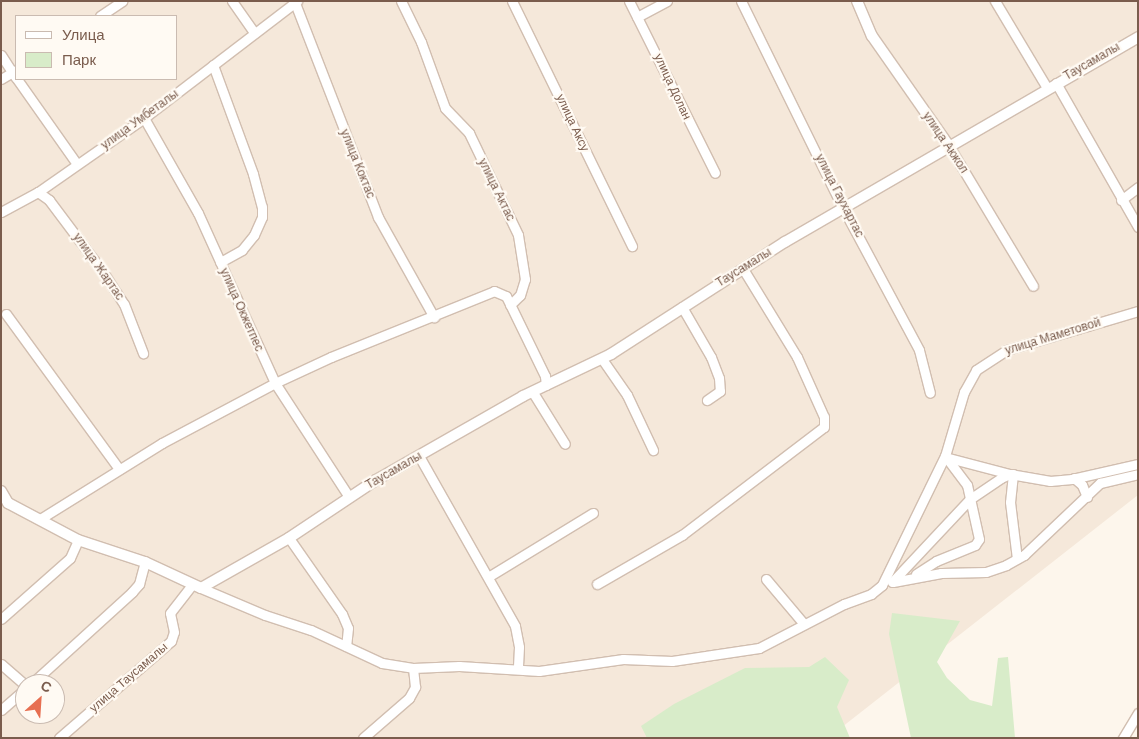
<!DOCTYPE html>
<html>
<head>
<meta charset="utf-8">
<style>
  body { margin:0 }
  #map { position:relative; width:1139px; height:739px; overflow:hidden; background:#fdf6ec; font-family:"DM Sans",sans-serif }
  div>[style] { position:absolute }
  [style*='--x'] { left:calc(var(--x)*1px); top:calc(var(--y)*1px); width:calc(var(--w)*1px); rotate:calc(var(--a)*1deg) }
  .residential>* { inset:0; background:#f5e8da }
  .green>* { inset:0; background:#d8ecc9 }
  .roads { filter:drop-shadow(1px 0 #d1beb0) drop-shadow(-1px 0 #d1beb0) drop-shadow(0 1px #d1beb0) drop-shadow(0 -1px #d1beb0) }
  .minor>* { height:9px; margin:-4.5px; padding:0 4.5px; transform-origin:4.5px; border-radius:4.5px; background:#fff }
  .tertiary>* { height:10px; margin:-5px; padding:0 5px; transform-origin:5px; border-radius:5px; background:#fff }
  span { translate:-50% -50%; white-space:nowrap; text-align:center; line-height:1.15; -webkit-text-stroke:4.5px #fffaf3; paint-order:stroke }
  .street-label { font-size:12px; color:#7a5c4d }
  .frame { position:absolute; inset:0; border:2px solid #7a5c4d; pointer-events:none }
  .legend { position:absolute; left:15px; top:15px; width:162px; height:65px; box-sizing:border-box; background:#fffaf3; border:1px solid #cabbb1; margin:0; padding:6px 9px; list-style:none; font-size:15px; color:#7a5c4d }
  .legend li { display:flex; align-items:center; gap:10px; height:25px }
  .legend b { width:25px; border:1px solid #cabbb1 }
  .north { position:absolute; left:15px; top:674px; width:50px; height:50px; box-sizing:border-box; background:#fffaf3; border:1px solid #cabbb1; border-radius:50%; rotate:26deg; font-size:14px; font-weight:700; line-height:20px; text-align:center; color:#7a5c4d }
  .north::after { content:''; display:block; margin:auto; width:18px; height:22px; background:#e76f51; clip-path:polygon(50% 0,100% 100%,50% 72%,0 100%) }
</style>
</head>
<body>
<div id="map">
  <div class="residential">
    <i style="clip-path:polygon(evenodd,1px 1px,1138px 1px,1138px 495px,828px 738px,1px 738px,1px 1px,16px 16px,176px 16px,176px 79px,16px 79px,16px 16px,1px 1px,25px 684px,55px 684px,55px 714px,25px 714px,25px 684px)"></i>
  </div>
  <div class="green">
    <i style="clip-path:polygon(892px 613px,960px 621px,937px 662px,947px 678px,970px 700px,992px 706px,998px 658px,1008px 657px,1015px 738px,911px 738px,889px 634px)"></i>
    <i style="clip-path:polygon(825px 657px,849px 680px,837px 707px,850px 738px,647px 738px,641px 726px,674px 704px,745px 668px,809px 667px)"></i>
  </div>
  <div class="roads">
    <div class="minor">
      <i style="--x:232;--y:1;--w:39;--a:55"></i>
      <i style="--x:401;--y:1;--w:46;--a:64"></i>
      <i style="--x:421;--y:42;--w:70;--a:70"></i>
      <i style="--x:445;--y:108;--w:35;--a:46"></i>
      <i style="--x:469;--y:133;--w:113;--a:64.3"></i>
      <i style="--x:518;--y:235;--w:45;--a:81"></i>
      <i style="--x:525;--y:279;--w:17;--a:107"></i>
      <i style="--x:520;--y:295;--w:14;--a:135"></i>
      <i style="--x:512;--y:1;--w:273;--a:63.9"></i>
      <i style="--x:629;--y:1;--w:192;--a:63.4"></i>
      <i style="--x:741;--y:1;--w:231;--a:63.8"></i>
      <i style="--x:843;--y:208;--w:161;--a:61.8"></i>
      <i style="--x:919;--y:350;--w:44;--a:75.7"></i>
      <i style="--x:995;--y:1;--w:101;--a:59.1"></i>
      <i style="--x:295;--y:3;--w:230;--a:68.8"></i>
      <i style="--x:378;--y:217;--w:115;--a:60.8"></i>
      <i style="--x:100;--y:16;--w:27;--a:-34"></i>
      <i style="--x:637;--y:17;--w:34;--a:-28"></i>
      <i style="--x:1;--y:55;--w:27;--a:57"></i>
      <i style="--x:213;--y:65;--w:116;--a:69.8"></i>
      <i style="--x:253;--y:174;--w:34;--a:75"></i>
      <i style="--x:262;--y:207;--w:10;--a:90"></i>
      <i style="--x:262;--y:217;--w:20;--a:114"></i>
      <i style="--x:254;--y:235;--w:19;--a:129"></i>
      <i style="--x:242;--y:250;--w:25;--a:151"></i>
      <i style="--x:1;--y:79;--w:17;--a:-31"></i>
      <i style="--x:17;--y:79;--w:104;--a:54.8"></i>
      <i style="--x:1056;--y:83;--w:166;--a:60.3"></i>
      <i style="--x:144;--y:118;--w:109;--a:60.4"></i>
      <i style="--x:198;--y:213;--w:187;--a:65.6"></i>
      <i style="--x:275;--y:383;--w:136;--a:57"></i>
      <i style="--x:949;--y:146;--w:163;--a:59"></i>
      <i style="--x:38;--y:192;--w:14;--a:36"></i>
      <i style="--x:49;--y:200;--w:90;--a:53.1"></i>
      <i style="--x:103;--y:272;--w:38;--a:57"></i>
      <i style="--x:124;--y:304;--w:53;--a:68.8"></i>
      <i style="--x:1121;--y:200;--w:21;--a:-37"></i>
      <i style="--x:1;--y:212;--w:42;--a:-28.4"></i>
      <i style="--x:38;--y:192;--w:129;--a:-34.9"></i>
      <i style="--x:144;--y:118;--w:193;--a:-37.4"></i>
      <i style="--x:682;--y:307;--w:58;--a:59.9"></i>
      <i style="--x:711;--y:357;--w:22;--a:69"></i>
      <i style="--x:719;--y:378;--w:13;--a:86"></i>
      <i style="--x:720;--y:391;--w:16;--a:145"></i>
      <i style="--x:6;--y:314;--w:192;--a:53.9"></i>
      <i style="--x:602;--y:359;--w:44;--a:55.2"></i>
      <i style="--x:627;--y:395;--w:61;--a:64.7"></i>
      <i style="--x:532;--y:391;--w:62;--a:58.1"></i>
      <i style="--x:419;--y:456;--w:195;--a:60.5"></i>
      <i style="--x:515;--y:626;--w:21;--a:79"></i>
      <i style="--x:519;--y:647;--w:21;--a:93"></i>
      <i style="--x:945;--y:457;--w:67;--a:14.7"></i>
      <i style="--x:1013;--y:474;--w:28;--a:96"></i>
      <i style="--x:1010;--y:502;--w:57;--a:83"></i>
      <i style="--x:1074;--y:478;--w:11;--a:41"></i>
      <i style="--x:1082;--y:485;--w:13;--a:67"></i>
      <i style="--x:40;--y:519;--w:144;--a:-31.9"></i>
      <i style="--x:162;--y:443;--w:128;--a:-28"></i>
      <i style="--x:275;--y:383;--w:62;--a:-24.9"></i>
      <i style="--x:331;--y:357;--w:176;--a:-22"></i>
      <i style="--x:494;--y:291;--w:13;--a:23"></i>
      <i style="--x:506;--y:296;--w:89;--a:64"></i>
      <i style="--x:545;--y:376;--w:9;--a:84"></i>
      <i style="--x:289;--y:538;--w:93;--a:55.1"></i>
      <i style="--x:342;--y:614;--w:15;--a:67"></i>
      <i style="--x:348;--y:628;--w:18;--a:96"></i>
      <i style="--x:916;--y:574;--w:24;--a:-33"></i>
      <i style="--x:936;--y:561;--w:42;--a:-22.3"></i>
      <i style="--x:975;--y:545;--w:7;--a:-56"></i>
      <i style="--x:979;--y:539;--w:55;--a:-102.5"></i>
      <i style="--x:967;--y:485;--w:36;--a:-127"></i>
      <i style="--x:488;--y:577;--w:123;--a:-31.4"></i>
      <i style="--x:766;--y:579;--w:59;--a:49.8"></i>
      <i style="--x:892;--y:582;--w:114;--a:-46.8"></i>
      <i style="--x:970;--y:499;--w:37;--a:-34"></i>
      <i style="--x:1001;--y:478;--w:10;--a:-24"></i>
      <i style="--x:1010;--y:474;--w:41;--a:9.9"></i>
      <i style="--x:1050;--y:481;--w:22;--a:-5"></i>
      <i style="--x:1072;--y:479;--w:68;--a:-12.8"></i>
      <i style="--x:893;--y:582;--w:49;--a:-10.6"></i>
      <i style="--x:941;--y:573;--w:45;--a:-1.3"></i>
      <i style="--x:986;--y:572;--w:21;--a:-19"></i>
      <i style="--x:1006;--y:565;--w:21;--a:-29"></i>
      <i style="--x:1024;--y:555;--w:105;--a:-43.5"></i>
      <i style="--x:1100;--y:483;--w:39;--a:-13"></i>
      <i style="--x:597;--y:584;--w:98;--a:-30"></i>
      <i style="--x:682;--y:535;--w:178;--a:-37.3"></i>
      <i style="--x:824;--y:427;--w:10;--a:-90"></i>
      <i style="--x:824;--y:417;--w:66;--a:-114.2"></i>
      <i style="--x:797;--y:357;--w:103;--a:-121.5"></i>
      <i style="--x:201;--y:588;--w:69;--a:22.9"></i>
      <i style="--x:265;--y:615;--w:48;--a:18.1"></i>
      <i style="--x:311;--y:630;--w:78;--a:24.9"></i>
      <i style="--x:382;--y:663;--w:31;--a:9"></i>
      <i style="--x:413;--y:668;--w:46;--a:-2.5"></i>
      <i style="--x:459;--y:666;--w:80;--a:3.6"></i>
      <i style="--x:539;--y:671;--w:85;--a:-8.1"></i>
      <i style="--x:623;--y:659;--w:49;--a:2.3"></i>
      <i style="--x:672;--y:661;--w:88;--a:-8.5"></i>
      <i style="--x:759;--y:648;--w:96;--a:-27.4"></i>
      <i style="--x:844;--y:604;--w:29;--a:-20"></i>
      <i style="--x:871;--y:594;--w:14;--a:-39"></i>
      <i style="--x:882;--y:585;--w:144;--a:-64"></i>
      <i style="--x:945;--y:456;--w:67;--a:-73.5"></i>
      <i style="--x:964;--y:392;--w:25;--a:-61"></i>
      <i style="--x:976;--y:370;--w:37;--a:-33"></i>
      <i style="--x:1007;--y:350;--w:137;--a:-16.6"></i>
      <i style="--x:1;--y:619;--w:92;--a:-41.5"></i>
      <i style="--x:70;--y:558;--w:20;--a:-66"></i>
      <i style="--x:1;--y:664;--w:32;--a:41"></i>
      <i style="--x:31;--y:684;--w:137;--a:-42.3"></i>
      <i style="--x:132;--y:592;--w:11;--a:-49"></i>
      <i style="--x:139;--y:584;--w:23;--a:-75"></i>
      <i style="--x:1;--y:710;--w:32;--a:-41"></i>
      <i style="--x:59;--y:738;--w:148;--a:-40.9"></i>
      <i style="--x:171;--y:641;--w:9;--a:-72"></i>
      <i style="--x:174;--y:632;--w:19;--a:-102"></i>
      <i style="--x:170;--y:613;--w:37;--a:-52"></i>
      <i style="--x:363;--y:738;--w:61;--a:-41"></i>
      <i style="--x:409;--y:698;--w:13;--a:-61"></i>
      <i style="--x:415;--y:687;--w:19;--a:-96"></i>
      <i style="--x:1123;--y:738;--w:29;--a:-59"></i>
    </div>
    <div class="tertiary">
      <i style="--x:857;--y:1;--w:38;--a:67"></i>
      <i style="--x:872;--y:36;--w:134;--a:55"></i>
      <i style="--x:1;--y:491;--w:14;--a:60"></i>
      <i style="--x:8;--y:503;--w:79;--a:27.9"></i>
      <i style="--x:78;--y:540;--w:71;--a:18.2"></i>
      <i style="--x:145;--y:562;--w:62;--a:24.9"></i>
      <i style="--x:201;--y:588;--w:101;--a:-29.6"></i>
      <i style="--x:289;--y:538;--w:105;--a:-33.7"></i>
      <i style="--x:376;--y:480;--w:169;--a:-29.7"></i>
      <i style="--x:523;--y:396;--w:98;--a:-25.5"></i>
      <i style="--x:611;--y:354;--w:207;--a:-32.8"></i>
      <i style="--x:785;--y:242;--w:408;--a:-30.1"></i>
    </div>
  </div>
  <div class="street-label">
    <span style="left:1092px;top:62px;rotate:-30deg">Таусамалы</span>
    <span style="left:672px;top:87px;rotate:65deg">улица Долан</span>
    <span style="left:140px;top:120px;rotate:-36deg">улица Умбеталы</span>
    <span style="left:572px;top:123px;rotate:65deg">улица Аксу</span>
    <span style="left:945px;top:143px;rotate:56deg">улица Акжол</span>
    <span style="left:357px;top:164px;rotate:68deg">улица Коктас</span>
    <span style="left:496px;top:190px;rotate:64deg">улица Актас</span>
    <span style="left:839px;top:196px;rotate:63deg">улица Гаухартас</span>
    <span style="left:98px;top:267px;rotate:55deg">улица Жартас</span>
    <span style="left:744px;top:268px;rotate:-32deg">Таусамалы</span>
    <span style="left:241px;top:310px;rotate:66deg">улица Окжетпес</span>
    <span style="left:1053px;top:337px;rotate:-17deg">улица Маметовой</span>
    <span style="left:394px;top:471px;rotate:-30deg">Таусамалы</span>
    <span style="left:129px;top:678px;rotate:-41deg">улица Таусамалы</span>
  </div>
  <div class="frame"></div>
  <ul class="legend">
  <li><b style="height:6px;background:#fff"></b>Улица</li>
  <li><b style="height:14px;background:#d8ecc9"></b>Парк</li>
  </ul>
  <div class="north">С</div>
</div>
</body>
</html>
